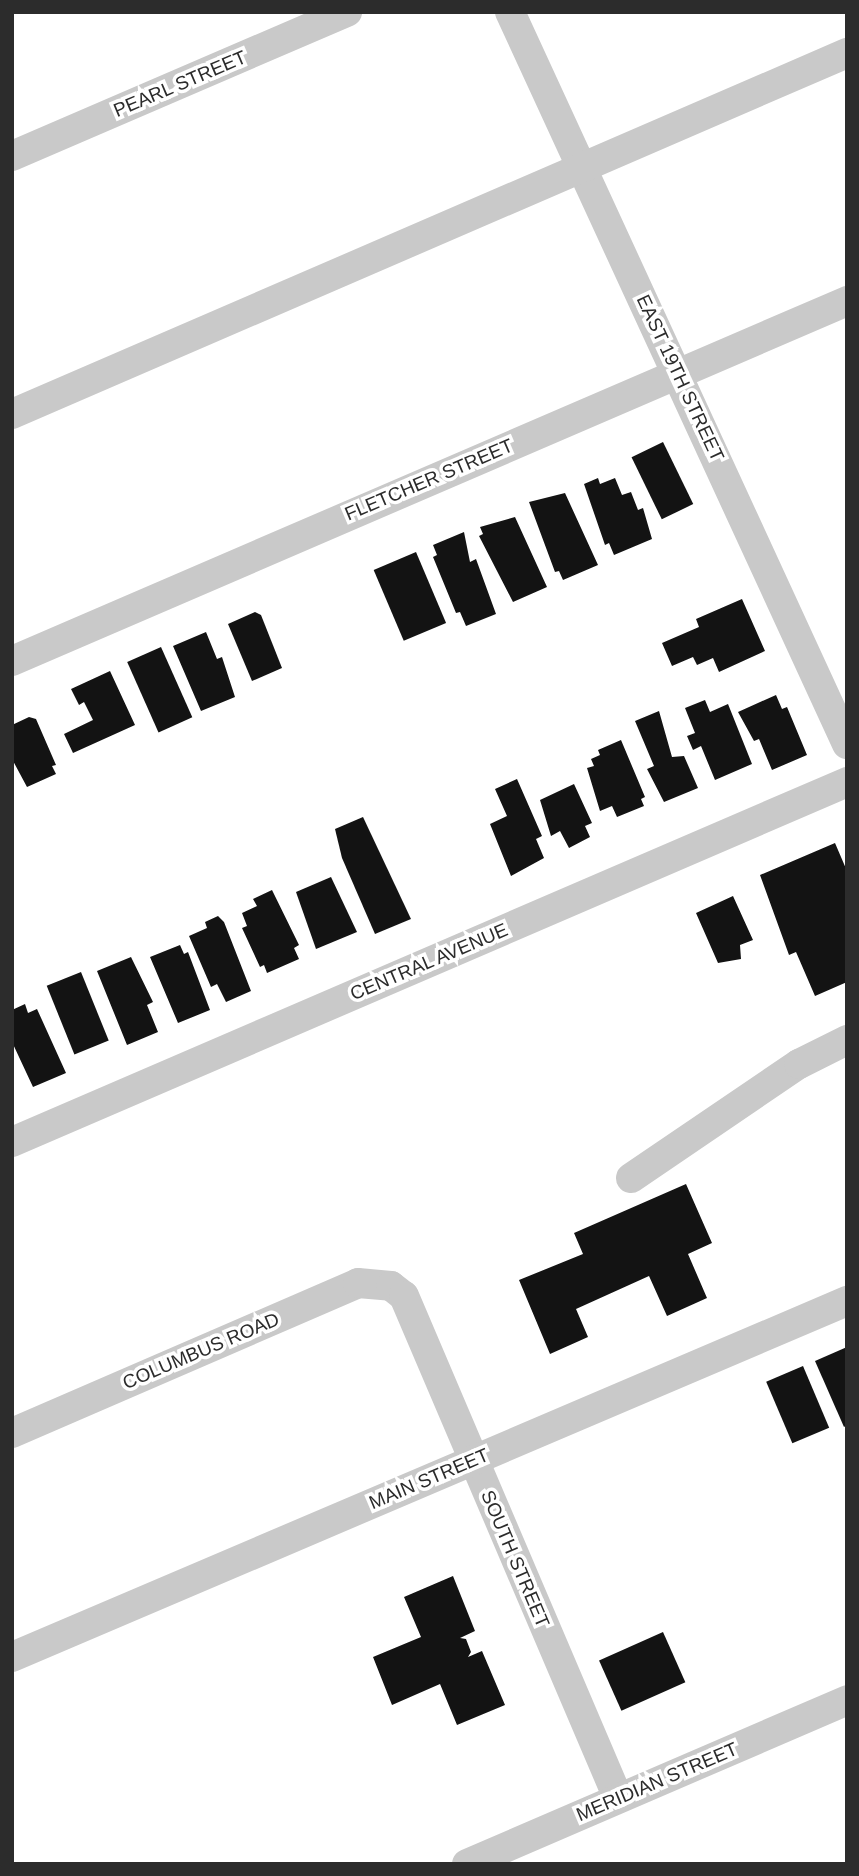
<!DOCTYPE html>
<html>
<head>
<meta charset="utf-8">
<style>
  body { margin:0 }
  #map { position:relative; width:859px; height:1876px; overflow:hidden; background:#fff; font-family:Arial,sans-serif }
  div>[style] { position:absolute }
  [style*='--x'] { left:calc(var(--x)*1px); top:calc(var(--y)*1px); width:calc(var(--w)*1px); rotate:calc(var(--a)*1deg) }
  .building>* { inset:0; background:#131313; transform-origin:0 0 }
  .minor>* { height:30px; margin:-15px; padding:0 15px; transform-origin:15px; border-radius:15px; background:#c9c9c9 }
  span { translate:-50% -50%; white-space:nowrap; text-align:center; line-height:1.15; -webkit-text-stroke:7px #fff; paint-order:stroke }
  .street-label { font-size:19px; color:#2c2c2c }
  .frame { position:absolute; inset:0; border:14px solid #2c2c2c; pointer-events:none }
</style>
</head>
<body>
<div id="map">
  <div class="building">
    <i style="left:663px;top:442px;width:69px;height:35px;rotate:64deg"></i>
    <i style="clip-path:polygon(598px 478px,600px 484px,615px 478px,622px 495px,631px 492px,638px 510px,643px 508px,652px 539px,614px 555px,609px 543px,605px 545px,584px 484px)"></i>
    <i style="clip-path:polygon(565px 493px,598px 565px,563px 580px,559px 571px,555px 572px,529px 502px)"></i>
    <i style="clip-path:polygon(515px 517px,547px 587px,513px 602px,479px 536px,483px 534px,480px 527px)"></i>
    <i style="clip-path:polygon(464px 532px,470px 562px,476px 559px,496px 614px,466px 626px,460px 612px,456px 613px,433px 557px,437px 555px,433px 545px)"></i>
    <i style="left:416px;top:552px;width:77px;height:46px;rotate:67deg"></i>
    <i style="clip-path:polygon(742px 599px,765px 651px,719px 672px,713px 658px,697px 665px,693px 657px,672px 666px,662px 643px,699px 627px,696px 619px)"></i>
    <i style="clip-path:polygon(255px 612px,261px 615px,282px 668px,252px 681px,228px 624px)"></i>
    <i style="clip-path:polygon(206px 632px,217px 659px,222px 657px,235px 697px,201px 711px,173px 646px)"></i>
    <i style="left:161px;top:647px;width:77px;height:37px;rotate:66deg"></i>
    <i style="clip-path:polygon(110px 671px,135px 725px,73px 753px,64px 734px,93px 720px,84px 702px,79px 705px,71px 689px)"></i>
    <i style="clip-path:polygon(776px 695px,782px 709px,787px 707px,807px 755px,772px 770px,759px 739px,754px 741px,738px 712px)"></i>
    <i style="clip-path:polygon(705px 700px,710px 712px,728px 704px,752px 764px,715px 780px,701px 746px,693px 750px,687px 736px,695px 733px,685px 708px)"></i>
    <i style="clip-path:polygon(659px 711px,672px 757px,684px 756px,698px 788px,664px 802px,647px 769px,654px 766px,635px 721px)"></i>
    <i style="clip-path:polygon(29px 717px,36px 719px,56px 765px,52px 766px,56px 774px,27px 787px,12px 759px,12px 725px)"></i>
    <i style="clip-path:polygon(621px 740px,645px 797px,641px 799px,644px 806px,617px 817px,612px 806px,600px 811px,587px 768px,594px 766px,591px 759px,600px 755px,598px 750px)"></i>
    <i style="clip-path:polygon(517px 779px,542px 836px,536px 839px,544px 858px,511px 876px,490px 824px,507px 816px,495px 789px)"></i>
    <i style="clip-path:polygon(574px 784px,592px 823px,585px 826px,590px 837px,569px 848px,560px 831px,551px 836px,540px 800px)"></i>
    <i style="clip-path:polygon(363px 817px,411px 919px,375px 934px,342px 858px,335px 829px)"></i>
    <i style="clip-path:polygon(835px 843px,847px 871px,847px 982px,815px 996px,796px 952px,789px 955px,760px 875px)"></i>
    <i style="clip-path:polygon(331px 877px,357px 932px,316px 949px,296px 892px)"></i>
    <i style="clip-path:polygon(272px 890px,299px 945px,294px 948px,299px 959px,267px 973px,264px 965px,260px 967px,242px 928px,247px 926px,242px 913px,257px 906px,253px 899px)"></i>
    <i style="clip-path:polygon(733px 896px,753px 940px,740px 945px,741px 959px,718px 963px,696px 913px)"></i>
    <i style="clip-path:polygon(218px 916px,224px 922px,251px 991px,226px 1002px,217px 984px,211px 987px,189px 936px,207px 928px,205px 922px)"></i>
    <i style="clip-path:polygon(180px 945px,184px 954px,188px 952px,210px 1010px,178px 1023px,150px 957px)"></i>
    <i style="clip-path:polygon(131px 957px,153px 1002px,147px 1005px,158px 1032px,127px 1045px,97px 971px)"></i>
    <i style="left:81px;top:972px;width:74px;height:37px;rotate:68deg"></i>
    <i style="clip-path:polygon(25px 1004px,28px 1013px,37px 1009px,66px 1073px,33px 1087px,12px 1042px,12px 1010px)"></i>
    <i style="clip-path:polygon(686px 1184px,712px 1243px,688px 1254px,707px 1298px,667px 1316px,649px 1276px,576px 1309px,588px 1337px,550px 1354px,519px 1280px,583px 1254px,574px 1233px)"></i>
    <i style="clip-path:polygon(847px 1347px,847px 1425px,844px 1427px,815px 1361px)"></i>
    <i style="left:803px;top:1366px;width:67px;height:40px;rotate:67deg"></i>
    <i style="clip-path:polygon(453px 1576px,475px 1631px,460px 1638px,466px 1639px,471px 1652px,468px 1657px,482px 1651px,505px 1705px,457px 1725px,440px 1684px,392px 1705px,373px 1657px,421px 1637px,404px 1597px)"></i>
    <i style="left:663px;top:1632px;width:55px;height:70px;rotate:66deg"></i>
  </div>
  <div class="minor">
    <i style="--x:510;--y:12;--w:806;--a:65.28"></i>
    <i style="--x:12;--y:156;--w:365;--a:-23.3"></i>
    <i style="--x:12;--y:414;--w:910;--a:-23.38"></i>
    <i style="--x:12;--y:661;--w:909;--a:-23.32"></i>
    <i style="--x:12;--y:1142;--w:909;--a:-23.32"></i>
    <i style="--x:631;--y:1178;--w:203;--a:-34.2"></i>
    <i style="--x:799;--y:1064;--w:54;--a:-26.6"></i>
    <i style="--x:12;--y:1433;--w:377;--a:-23.4"></i>
    <i style="--x:358;--y:1283;--w:33;--a:5"></i>
    <i style="--x:391;--y:1286;--w:16;--a:38"></i>
    <i style="--x:404;--y:1296;--w:546;--a:66.91"></i>
    <i style="--x:12;--y:1657;--w:908;--a:-23.09"></i>
    <i style="--x:467;--y:1864;--w:414;--a:-23.3"></i>
  </div>
  <div class="street-label">
    <span style="left:180px;top:84px;rotate:-23deg">PEARL STREET</span>
    <span style="left:680px;top:378px;rotate:65deg">EAST 19TH STREET</span>
    <span style="left:429px;top:480px;rotate:-23deg">FLETCHER STREET</span>
    <span style="left:429px;top:962px;rotate:-23deg">CENTRAL AVENUE</span>
    <span style="left:201px;top:1351px;rotate:-23deg">COLUMBUS ROAD</span>
    <span style="left:429px;top:1479px;rotate:-23deg">MAIN STREET</span>
    <span style="left:515px;top:1559px;rotate:67deg">SOUTH STREET</span>
    <span style="left:657px;top:1782px;rotate:-23deg">MERIDIAN STREET</span>
  </div>
  <div class="frame"></div>
</div>
</body>
</html>
